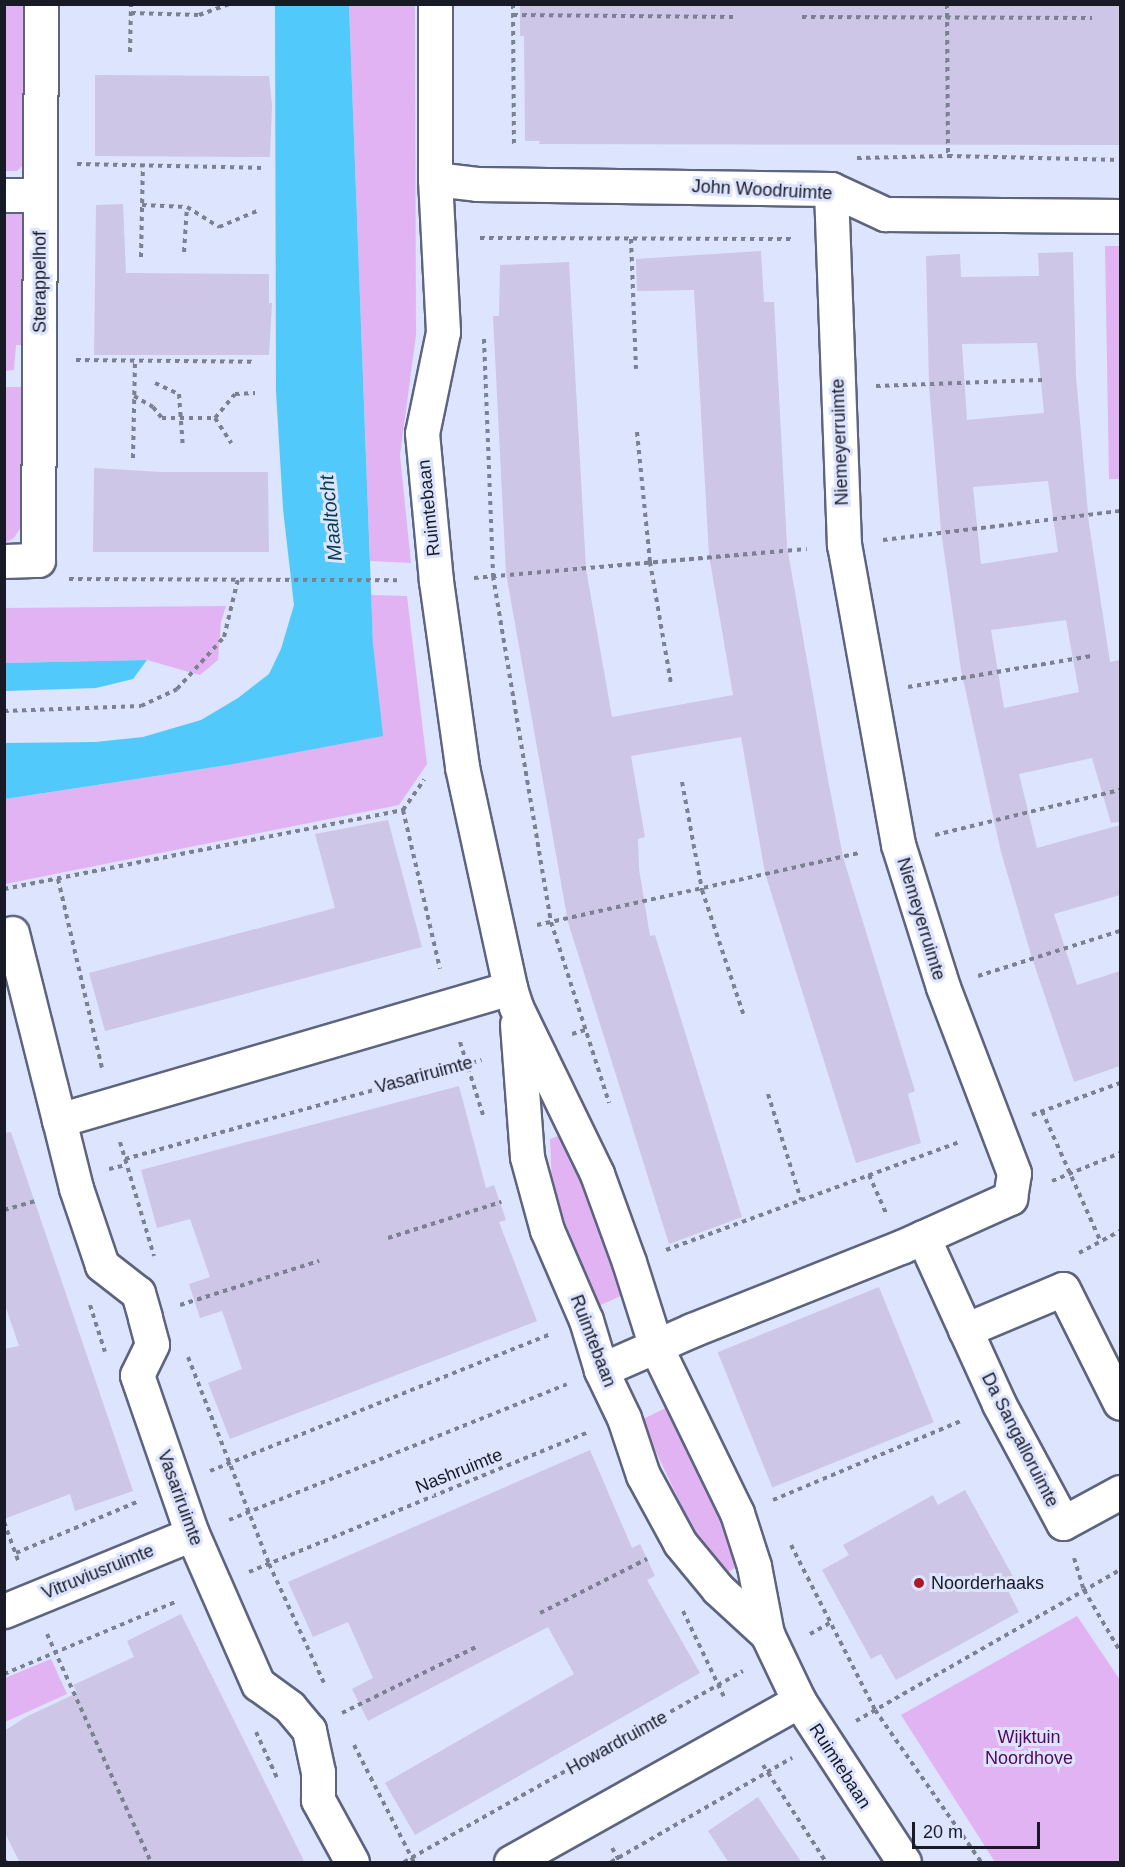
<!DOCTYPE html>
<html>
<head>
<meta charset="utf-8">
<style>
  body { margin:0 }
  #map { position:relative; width:1125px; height:1867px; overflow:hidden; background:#dde4fe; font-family:Arial,sans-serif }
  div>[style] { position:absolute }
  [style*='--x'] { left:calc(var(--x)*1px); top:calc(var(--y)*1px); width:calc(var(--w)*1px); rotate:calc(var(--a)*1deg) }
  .green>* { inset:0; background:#e2b3f2 }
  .water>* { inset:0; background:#51cafb }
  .building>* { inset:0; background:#cdc6e6; transform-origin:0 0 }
  .path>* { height:4px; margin-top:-2px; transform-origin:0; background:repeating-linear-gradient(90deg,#7b8093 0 4.5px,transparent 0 9px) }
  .roads { filter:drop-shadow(2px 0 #5d647f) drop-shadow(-2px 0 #5d647f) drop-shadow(0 2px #5d647f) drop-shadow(0 -2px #5d647f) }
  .minor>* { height:33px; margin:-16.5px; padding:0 16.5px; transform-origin:16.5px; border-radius:16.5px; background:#fff }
  .tertiary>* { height:33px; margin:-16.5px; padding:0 16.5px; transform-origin:16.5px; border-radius:16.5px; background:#fff }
  .dots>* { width:16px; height:16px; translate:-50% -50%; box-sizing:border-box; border:3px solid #dde4fe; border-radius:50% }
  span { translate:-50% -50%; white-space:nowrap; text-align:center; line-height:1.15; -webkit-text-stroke:6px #dde4fe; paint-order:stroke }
  .street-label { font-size:18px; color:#181a26 }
  .poi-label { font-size:18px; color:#181a26 }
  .left { translate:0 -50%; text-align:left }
  .park-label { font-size:18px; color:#540468 }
  .water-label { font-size:20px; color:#063d51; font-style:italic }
  .frame { position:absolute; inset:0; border:6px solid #181a26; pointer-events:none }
  .scale { position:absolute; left:912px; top:1822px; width:128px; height:27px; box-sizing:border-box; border:3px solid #181a26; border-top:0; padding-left:8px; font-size:18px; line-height:21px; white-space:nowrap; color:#181a26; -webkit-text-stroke:4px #dde4fe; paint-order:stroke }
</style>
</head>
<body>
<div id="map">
  <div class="green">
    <i style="clip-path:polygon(4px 5px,28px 5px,28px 161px,17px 171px,5px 171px)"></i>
    <i style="clip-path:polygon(349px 5px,415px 5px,416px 335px,400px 455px,411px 563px,370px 561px)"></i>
    <i style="clip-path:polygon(5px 209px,20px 209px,29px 220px,28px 345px,16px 345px,14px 370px,5px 371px)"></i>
    <i style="clip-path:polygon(1105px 246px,1120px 246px,1120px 479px,1109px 479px)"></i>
    <i style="clip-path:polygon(4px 387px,28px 387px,26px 519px,14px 538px,5px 543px)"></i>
    <i style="clip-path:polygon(371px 595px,407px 596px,427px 764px,399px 805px,5px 884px,5px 799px,228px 765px,373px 644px)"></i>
    <i style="clip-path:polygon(226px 606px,221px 622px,218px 660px,200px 675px,147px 660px,5px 663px,4px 608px)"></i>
    <i style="clip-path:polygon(558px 1136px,585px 1178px,628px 1293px,596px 1307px,552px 1186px,550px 1139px)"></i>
    <i style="clip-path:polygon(674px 1404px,725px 1516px,735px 1568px,728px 1572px,693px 1530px,641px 1420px)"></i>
    <i style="clip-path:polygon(1077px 1616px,1120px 1680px,1120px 1862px,995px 1862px,901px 1715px)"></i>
    <i style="clip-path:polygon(51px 1659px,67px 1694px,5px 1722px,5px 1678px)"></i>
  </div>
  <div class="water">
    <i style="clip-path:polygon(275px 5px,349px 5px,373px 644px,383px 736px,228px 765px,5px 799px,5px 743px,95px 742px,143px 737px,201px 720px,238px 698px,269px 674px,281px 649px,294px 605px,283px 509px,276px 391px)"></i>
    <i style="clip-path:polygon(147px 660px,133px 679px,96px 688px,5px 691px,5px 663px)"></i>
  </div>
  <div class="building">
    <i style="clip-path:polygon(520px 4px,1120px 4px,1120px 145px,539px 144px,540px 141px,525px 141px,524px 36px,520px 36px)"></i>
    <i style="clip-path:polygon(95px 75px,269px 76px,272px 105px,270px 157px,95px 156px)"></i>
    <i style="clip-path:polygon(123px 204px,126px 273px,269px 274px,269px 303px,272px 303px,269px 355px,94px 355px,96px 205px)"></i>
    <i style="clip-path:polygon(761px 251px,764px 302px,774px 302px,787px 546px,826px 769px,843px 857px,915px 1091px,908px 1094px,921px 1143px,856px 1163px,765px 873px,741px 737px,631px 756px,645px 837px,638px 839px,639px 869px,650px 936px,655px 935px,742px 1217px,669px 1244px,568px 922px,506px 573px,493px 316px,499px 316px,500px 265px,569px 262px,586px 569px,612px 717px,733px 695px,709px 555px,694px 290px,637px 291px,636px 259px)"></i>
    <i style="clip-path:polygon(evenodd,1073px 252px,1076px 376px,1089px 524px,1110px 662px,1120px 660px,1120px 822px,1111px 823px,1092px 758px,1019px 774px,1037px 848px,1120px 825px,1120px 895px,1054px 914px,1077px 985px,1120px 971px,1120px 1066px,1074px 1082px,1031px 955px,1001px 852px,961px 670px,941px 531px,929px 386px,926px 256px,960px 254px,961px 277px,1039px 276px,1038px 253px,1073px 252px,1037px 343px,1044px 413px,967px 420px,962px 344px,1037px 343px,1073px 252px,1048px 481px,1058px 552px,981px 564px,973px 487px,1048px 481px,1073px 252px,1066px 620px,1079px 692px,1004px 708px,991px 630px,1066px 620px)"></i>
    <i style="clip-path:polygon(94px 468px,161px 472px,268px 472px,269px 552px,93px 552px)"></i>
    <i style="clip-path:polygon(388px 820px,422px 947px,105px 1031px,89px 973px,335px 908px,315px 834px)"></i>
    <i style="clip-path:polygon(459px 1086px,486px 1188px,494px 1185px,506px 1220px,499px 1222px,537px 1321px,230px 1439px,208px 1383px,242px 1369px,222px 1311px,200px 1318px,189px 1284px,210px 1277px,190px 1219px,157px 1228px,141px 1170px)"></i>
    <i style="clip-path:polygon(11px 1132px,133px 1491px,75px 1511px,70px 1494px,4px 1519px,4px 1349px,19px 1346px,4px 1302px,4px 1133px)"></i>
    <i style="left:879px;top:1287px;width:146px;height:174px;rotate:68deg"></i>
    <i style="clip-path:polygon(590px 1450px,632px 1548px,640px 1544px,655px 1576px,647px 1580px,700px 1673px,415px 1835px,385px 1783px,574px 1674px,548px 1627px,368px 1721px,352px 1689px,373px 1678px,348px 1622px,313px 1637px,288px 1582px)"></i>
    <i style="clip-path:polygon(965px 1490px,1015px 1580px,1005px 1585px,1019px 1612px,896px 1680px,881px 1654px,871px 1659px,822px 1570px,849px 1555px,843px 1545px,933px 1495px,938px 1505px)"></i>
    <i style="clip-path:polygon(181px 1614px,305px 1863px,20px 1863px,4px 1831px,4px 1731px,26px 1717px,77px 1693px,73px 1685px,134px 1657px,127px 1641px)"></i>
    <i style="clip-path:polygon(758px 1797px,779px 1829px,802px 1863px,729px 1863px,708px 1831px)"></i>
  </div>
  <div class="path">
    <i style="--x:513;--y:4;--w:142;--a:89.6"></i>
    <i style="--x:947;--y:4;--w:152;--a:89.6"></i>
    <i style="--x:131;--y:13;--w:68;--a:1.7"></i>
    <i style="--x:199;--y:15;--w:32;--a:-20"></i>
    <i style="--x:513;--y:15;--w:220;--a:0.5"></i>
    <i style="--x:802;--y:17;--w:290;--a:0.2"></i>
    <i style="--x:130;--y:52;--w:48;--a:-88.8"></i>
    <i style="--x:857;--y:158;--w:91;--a:-1.3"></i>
    <i style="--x:948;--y:156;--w:172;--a:1.3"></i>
    <i style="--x:77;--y:164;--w:187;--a:1.2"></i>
    <i style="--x:142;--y:205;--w:45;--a:2.5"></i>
    <i style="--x:187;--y:207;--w:38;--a:32"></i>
    <i style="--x:219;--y:227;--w:41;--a:-22.8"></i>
    <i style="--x:480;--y:238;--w:314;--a:0.2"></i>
    <i style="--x:631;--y:239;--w:130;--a:87.8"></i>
    <i style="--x:184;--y:252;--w:45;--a:-86.2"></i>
    <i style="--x:141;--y:257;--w:92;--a:-88.8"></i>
    <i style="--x:484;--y:339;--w:237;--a:87.8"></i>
    <i style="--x:493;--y:576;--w:351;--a:80.5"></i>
    <i style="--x:551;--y:922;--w:190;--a:72.2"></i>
    <i style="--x:76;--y:360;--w:179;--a:0.6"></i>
    <i style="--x:155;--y:383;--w:26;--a:25"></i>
    <i style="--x:179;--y:394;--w:54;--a:85.8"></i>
    <i style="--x:876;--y:386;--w:167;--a:-2.1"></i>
    <i style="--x:134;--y:396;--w:22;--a:30"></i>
    <i style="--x:153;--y:407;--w:14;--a:51"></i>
    <i style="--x:162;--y:418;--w:53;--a:0"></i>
    <i style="--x:215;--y:418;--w:30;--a:57"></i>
    <i style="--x:215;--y:418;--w:31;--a:-50"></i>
    <i style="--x:235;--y:394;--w:20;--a:-3"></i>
    <i style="--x:637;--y:432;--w:131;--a:84.3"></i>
    <i style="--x:650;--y:562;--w:124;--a:80.2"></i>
    <i style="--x:133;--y:458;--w:97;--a:-88.8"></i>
    <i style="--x:883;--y:540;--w:239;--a:-7"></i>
    <i style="--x:474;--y:578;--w:334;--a:-5"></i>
    <i style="--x:69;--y:579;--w:328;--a:0.2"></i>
    <i style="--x:908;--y:687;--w:186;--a:-9.6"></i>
    <i style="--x:4;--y:711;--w:137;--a:-2.1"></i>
    <i style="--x:141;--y:706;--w:40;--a:-25"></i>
    <i style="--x:177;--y:689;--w:70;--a:-47.9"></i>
    <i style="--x:224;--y:637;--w:60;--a:-76.4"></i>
    <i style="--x:682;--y:782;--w:110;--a:79.5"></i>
    <i style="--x:702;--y:890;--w:133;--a:71.6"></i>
    <i style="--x:403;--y:810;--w:163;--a:76.9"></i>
    <i style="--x:935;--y:835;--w:190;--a:-13.7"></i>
    <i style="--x:58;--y:879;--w:194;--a:76.9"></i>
    <i style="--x:4;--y:889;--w:407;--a:-11.2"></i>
    <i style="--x:403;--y:810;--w:37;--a:-55"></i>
    <i style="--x:537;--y:925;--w:331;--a:-12.6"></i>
    <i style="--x:978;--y:976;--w:149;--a:-17.6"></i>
    <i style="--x:572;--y:1034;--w:14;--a:-17"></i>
    <i style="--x:460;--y:1042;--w:77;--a:72.5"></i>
    <i style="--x:768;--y:1094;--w:111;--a:72.7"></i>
    <i style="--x:1042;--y:1111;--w:141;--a:65.8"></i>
    <i style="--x:1032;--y:1115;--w:94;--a:-20"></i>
    <i style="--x:120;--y:1142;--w:119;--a:73.4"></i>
    <i style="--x:125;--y:1159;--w:370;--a:-15.5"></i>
    <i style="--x:109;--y:1169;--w:17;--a:-13"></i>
    <i style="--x:869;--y:1175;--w:42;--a:65.9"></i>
    <i style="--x:1052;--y:1181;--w:74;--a:-22.4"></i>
    <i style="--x:4;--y:1210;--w:35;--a:-16"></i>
    <i style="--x:388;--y:1238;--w:119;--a:-17.7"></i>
    <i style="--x:666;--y:1250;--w:313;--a:-20.2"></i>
    <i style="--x:1079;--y:1253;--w:47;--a:-28.2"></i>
    <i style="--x:90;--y:1305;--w:49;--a:72.3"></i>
    <i style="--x:180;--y:1305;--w:146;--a:-17.6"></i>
    <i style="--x:188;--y:1357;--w:222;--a:68.6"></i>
    <i style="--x:269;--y:1564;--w:133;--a:65.2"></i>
    <i style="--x:210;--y:1471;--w:367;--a:-21.9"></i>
    <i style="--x:773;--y:1500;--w:206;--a:-22.8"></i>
    <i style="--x:229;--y:1520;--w:364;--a:-21.9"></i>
    <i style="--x:4;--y:1522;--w:44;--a:69.9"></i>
    <i style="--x:791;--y:1545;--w:185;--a:63"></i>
    <i style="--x:875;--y:1710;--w:185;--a:55.1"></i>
    <i style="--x:16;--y:1553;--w:134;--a:-22.9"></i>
    <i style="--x:1074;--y:1558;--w:34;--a:73"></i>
    <i style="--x:1084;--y:1590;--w:71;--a:59.5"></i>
    <i style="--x:249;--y:1572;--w:368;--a:-22.4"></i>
    <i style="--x:683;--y:1611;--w:98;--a:64.5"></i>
    <i style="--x:540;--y:1613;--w:120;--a:-26.8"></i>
    <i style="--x:47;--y:1634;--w:251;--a:65.5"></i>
    <i style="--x:810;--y:1634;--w:23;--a:-29"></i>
    <i style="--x:4;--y:1674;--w:189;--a:-22.8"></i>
    <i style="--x:342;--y:1713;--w:152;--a:-26.2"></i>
    <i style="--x:856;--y:1721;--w:304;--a:-29.8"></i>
    <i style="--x:256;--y:1732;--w:53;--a:65.4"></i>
    <i style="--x:354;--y:1745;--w:131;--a:62.9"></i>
    <i style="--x:763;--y:1765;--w:116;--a:57"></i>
    <i style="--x:612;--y:1848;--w:16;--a:60"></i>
    <i style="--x:4;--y:1860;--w:3;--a:45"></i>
    <i style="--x:404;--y:1862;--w:389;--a:-29.4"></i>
    <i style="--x:611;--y:1862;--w:209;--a:-29.9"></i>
  </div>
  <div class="roads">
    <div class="minor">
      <i style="--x:435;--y:179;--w:42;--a:6.8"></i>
      <i style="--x:477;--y:184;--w:354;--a:0.8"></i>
      <i style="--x:831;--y:189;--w:60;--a:24.8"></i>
      <i style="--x:885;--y:214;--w:235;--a:0.5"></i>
      <i style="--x:4;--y:195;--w:36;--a:0"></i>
      <i style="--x:4;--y:561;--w:34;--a:-2"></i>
      <i style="--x:38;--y:560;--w:556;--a:-89.69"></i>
      <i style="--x:12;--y:933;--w:193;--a:75.9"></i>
      <i style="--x:923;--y:1237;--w:183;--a:65.5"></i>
      <i style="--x:999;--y:1404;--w:135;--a:61.7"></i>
      <i style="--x:1063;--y:1523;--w:65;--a:-28.5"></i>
      <i style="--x:965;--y:1330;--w:106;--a:-22.7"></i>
      <i style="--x:1063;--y:1289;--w:127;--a:63.4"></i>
      <i style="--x:601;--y:1370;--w:99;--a:-23.7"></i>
      <i style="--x:692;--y:1330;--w:225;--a:-21.7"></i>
      <i style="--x:901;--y:1247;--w:120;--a:-24.2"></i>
      <i style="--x:1010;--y:1198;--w:25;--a:-81"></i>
      <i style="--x:1014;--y:1173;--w:199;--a:-110.9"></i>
      <i style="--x:943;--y:987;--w:150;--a:-107.5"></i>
      <i style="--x:898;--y:844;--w:304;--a:-100.2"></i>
      <i style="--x:844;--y:545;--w:356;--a:-92.1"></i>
      <i style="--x:4;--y:1611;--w:203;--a:-22.3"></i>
      <i style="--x:352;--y:1862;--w:71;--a:-118.7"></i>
      <i style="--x:318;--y:1800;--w:28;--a:-90"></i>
      <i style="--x:318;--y:1772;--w:43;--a:-102.1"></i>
      <i style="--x:309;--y:1730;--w:30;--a:-130"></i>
      <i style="--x:290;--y:1707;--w:39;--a:-144"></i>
      <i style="--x:258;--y:1684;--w:164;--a:-113.7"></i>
      <i style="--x:192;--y:1534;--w:168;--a:-109.1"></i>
      <i style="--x:137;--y:1375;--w:34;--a:-64"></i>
      <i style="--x:152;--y:1344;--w:28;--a:-105"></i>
      <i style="--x:145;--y:1317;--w:25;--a:-106"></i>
      <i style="--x:138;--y:1293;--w:46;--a:-142.1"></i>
      <i style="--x:102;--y:1265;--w:81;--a:-108.7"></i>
      <i style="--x:76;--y:1188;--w:70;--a:-104"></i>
      <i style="--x:59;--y:1120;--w:470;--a:-16.3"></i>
      <i style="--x:511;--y:1862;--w:330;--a:-29.2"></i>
    </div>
    <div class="tertiary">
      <i style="--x:435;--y:4;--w:175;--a:90"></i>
      <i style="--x:435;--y:179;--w:153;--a:87"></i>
      <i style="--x:443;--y:332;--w:103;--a:101.7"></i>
      <i style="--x:422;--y:433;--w:149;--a:84.6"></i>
      <i style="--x:436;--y:581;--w:188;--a:82"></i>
      <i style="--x:462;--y:767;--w:226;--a:77.7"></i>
      <i style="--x:510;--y:988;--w:20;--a:72"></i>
      <i style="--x:516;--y:1007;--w:186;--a:64.1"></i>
      <i style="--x:597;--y:1174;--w:94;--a:70"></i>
      <i style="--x:629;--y:1262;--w:89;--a:72.4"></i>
      <i style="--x:656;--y:1347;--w:185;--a:64"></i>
      <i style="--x:737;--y:1513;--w:56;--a:72.2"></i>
      <i style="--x:754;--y:1566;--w:69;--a:79.2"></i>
      <i style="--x:767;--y:1634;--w:74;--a:64.5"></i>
      <i style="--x:799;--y:1701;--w:192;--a:56.9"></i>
      <i style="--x:517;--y:1024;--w:133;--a:85.7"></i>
      <i style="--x:527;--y:1157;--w:76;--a:74.7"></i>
      <i style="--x:547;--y:1230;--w:98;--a:66.6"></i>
      <i style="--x:586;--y:1320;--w:52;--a:73.3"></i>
      <i style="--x:601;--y:1370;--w:53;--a:64.4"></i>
      <i style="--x:624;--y:1418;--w:60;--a:71.6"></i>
      <i style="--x:643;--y:1475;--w:77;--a:61.4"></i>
      <i style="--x:680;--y:1543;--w:60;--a:50.4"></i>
      <i style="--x:718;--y:1589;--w:67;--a:42.6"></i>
    </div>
  </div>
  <div class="dots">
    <i style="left:919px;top:1583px;background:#ac1926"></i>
  </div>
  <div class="street-label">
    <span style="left:762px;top:190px;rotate:3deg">John Woodruimte</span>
    <span style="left:40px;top:282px;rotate:-90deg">Sterappelhof</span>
    <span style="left:840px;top:442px;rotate:-92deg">Niemeyerruimte</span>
    <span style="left:429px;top:508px;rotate:-96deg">Ruimtebaan</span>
    <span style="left:921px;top:919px;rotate:73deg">Niemeyerruimte</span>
    <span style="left:424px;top:1075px;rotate:-15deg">Vasariruimte</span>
    <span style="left:593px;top:1341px;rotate:69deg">Ruimtebaan</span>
    <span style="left:1020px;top:1440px;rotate:63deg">Da Sangalloruimte</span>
    <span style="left:459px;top:1471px;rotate:-22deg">Nashruimte</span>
    <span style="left:180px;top:1498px;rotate:70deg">Vasariruimte</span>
    <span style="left:98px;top:1572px;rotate:-22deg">Vitruviusruimte</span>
    <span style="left:617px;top:1743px;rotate:-29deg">Howardruimte</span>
    <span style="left:840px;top:1766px;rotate:57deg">Ruimtebaan</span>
  </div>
  <div class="poi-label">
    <span class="left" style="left:931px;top:1583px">Noorderhaaks</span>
  </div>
  <div class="park-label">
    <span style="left:1029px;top:1748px">Wijktuin<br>Noordhove</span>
  </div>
  <div class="water-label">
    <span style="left:331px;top:518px;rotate:-96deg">Maaltocht</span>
  </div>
  <div class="frame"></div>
  <div class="scale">20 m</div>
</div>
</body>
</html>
